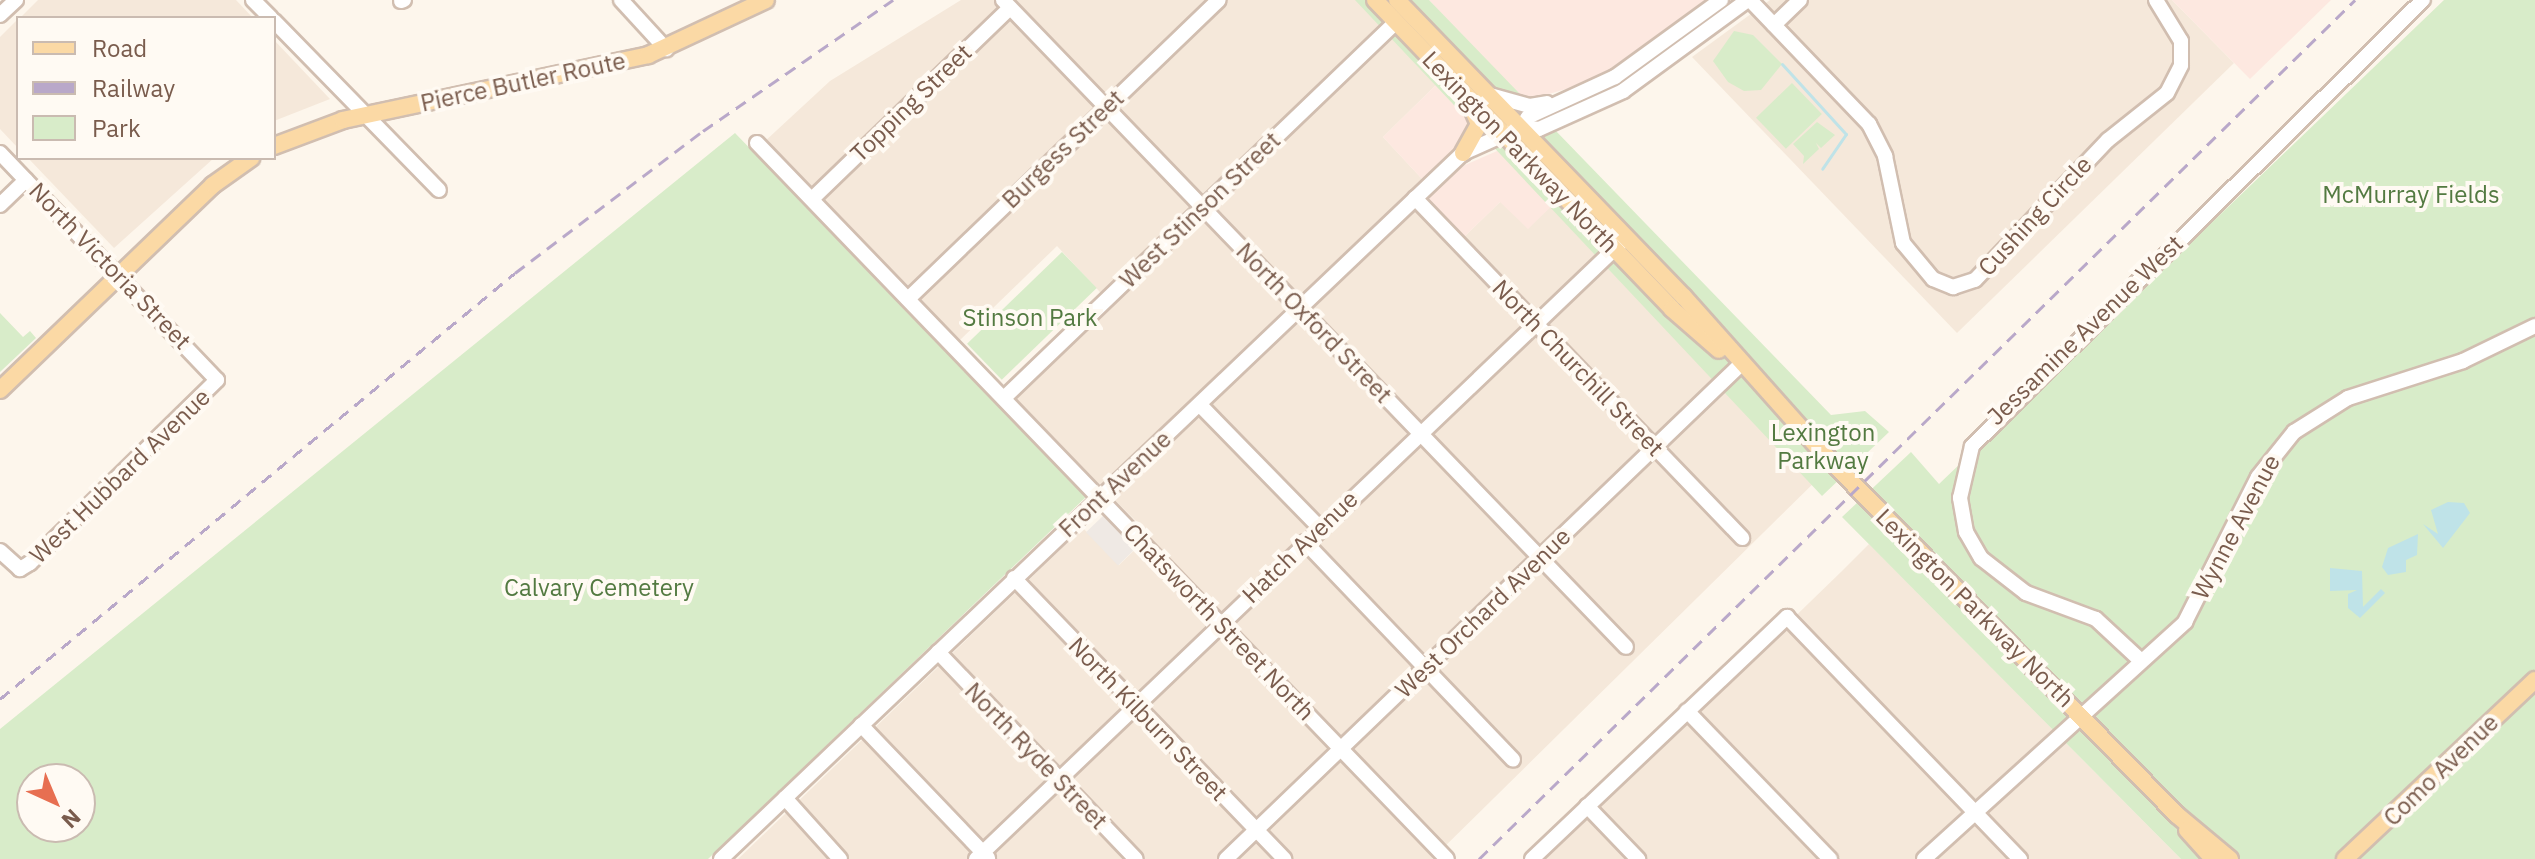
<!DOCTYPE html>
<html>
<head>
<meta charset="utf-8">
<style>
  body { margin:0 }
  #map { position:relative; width:2535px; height:859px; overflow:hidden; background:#fdf6ec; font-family:"IBM Plex Sans",sans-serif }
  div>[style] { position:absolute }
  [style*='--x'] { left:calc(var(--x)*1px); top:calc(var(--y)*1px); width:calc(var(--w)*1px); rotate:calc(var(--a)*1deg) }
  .residential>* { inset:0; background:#f5e8da }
  .commercial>* { inset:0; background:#fde8e0 }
  .industrial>* { inset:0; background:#efe9e4; transform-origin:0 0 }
  .green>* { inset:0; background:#d8ecc9; transform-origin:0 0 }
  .water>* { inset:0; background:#bfe3e8 }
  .stream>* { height:3px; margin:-1.5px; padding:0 1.5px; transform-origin:1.5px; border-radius:1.5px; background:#bfe3e8 }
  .roads { filter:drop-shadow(2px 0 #d1beb0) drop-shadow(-2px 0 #d1beb0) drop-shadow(0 2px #d1beb0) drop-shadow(0 -2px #d1beb0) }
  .minor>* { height:14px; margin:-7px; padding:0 7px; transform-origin:7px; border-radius:7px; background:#fff }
  .major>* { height:16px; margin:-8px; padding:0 8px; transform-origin:8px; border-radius:8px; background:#fbd9a5 }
  .rail>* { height:3px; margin-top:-1.5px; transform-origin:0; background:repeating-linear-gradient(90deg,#b9a8c9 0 12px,transparent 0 20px) }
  span { translate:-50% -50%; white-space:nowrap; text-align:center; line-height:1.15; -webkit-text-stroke:8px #fffaf3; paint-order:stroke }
  .street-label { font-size:24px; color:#7a5c4d }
  .park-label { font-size:24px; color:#537a41 }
  .legend { position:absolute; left:16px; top:16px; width:260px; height:144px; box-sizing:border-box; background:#fffaf3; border:2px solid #cabbb1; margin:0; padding:10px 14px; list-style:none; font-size:24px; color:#7a5c4d }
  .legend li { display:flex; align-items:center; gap:16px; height:40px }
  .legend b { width:40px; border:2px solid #cabbb1 }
  .north { position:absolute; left:16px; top:763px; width:80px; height:80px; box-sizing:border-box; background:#fffaf3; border:2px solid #cabbb1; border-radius:50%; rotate:136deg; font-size:22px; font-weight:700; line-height:32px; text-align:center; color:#7a5c4d }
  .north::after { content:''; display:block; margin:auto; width:28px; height:36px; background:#e76f51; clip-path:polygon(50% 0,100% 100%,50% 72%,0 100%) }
</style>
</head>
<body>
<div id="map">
  <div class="residential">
    <i style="clip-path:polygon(38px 0,236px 0,253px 18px,20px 18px)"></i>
    <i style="clip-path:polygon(961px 0,1368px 0,1443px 78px,1383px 137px,1423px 180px,1414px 189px,1462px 239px,1500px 202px,1559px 199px,1828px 469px,1432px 859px,738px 859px,1083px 528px,1119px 565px,1150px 535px,1013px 399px,1112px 305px,1057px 246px,958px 342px,763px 143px,830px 81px)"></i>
    <i style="clip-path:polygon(1770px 0,2172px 0,2234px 63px,1957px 333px,1692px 57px)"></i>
    <i style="clip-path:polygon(18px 19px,18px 148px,0 129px,0 37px)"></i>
    <i style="clip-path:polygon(274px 40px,330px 99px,274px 121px)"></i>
    <i style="clip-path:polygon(28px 158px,214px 158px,114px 248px)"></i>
    <i style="clip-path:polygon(1869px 544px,2181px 859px,1545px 859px,1842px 571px)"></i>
  </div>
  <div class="commercial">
    <i style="clip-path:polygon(1429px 0,1711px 0,1607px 77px,1521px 102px)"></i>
    <i style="clip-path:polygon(2172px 0,2331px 0,2250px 79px)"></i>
    <i style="clip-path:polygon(1443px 78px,1472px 114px,1472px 132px,1423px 180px,1383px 137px)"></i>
    <i style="clip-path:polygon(1504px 148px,1559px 199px,1528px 229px,1500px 202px,1462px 239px,1430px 205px,1429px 196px,1465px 165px)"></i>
  </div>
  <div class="industrial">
    <i style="left:1104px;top:515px;width:46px;height:25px;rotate:46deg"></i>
  </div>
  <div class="green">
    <i style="clip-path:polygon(1355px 0,1429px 0,1831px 415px,1865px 411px,1889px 432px,1822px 496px)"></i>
    <i style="clip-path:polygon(2444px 0,2535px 0,2535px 859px,2181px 859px,1842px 517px,1911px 452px,1939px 484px)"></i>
    <i style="clip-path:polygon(1734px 31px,1753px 35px,1782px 64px,1761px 90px,1744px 91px,1728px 82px,1713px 61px)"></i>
    <i style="left:1792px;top:83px;width:43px;height:50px;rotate:46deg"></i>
    <i style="clip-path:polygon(1817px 122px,1835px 135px,1821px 148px,1816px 143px,1819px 149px,1803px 164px,1804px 156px,1793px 144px)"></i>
    <i style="clip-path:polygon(evenodd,735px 133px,1086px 497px,708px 859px,0 859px,0 729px,735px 133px,32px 779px,80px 779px,80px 827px,32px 827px,32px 779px)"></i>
    <i style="left:1062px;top:252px;width:50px;height:132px;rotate:46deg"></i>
    <i style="clip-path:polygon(0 313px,23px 337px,30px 331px,36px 338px,0 372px)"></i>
  </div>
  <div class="water">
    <i style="clip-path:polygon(2448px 502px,2464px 503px,2470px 513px,2443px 548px,2423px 524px,2438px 534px,2431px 510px)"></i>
    <i style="clip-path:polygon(2418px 534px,2417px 555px,2406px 560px,2406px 572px,2388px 575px,2382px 567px,2388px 548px)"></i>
    <i style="clip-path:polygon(2330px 568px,2362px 571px,2363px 607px,2381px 589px,2385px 593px,2360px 618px,2348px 608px,2348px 594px,2357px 590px,2330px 591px)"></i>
  </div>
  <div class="stream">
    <i style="--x:1782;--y:64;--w:95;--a:47.6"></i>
    <i style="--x:1846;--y:134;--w:42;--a:124.4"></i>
  </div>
  <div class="roads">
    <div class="minor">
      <i style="--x:253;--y:0;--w:25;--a:45"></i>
      <i style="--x:621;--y:0;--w:67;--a:47.4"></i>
      <i style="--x:1003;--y:0;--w:898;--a:46.08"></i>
      <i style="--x:1750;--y:0;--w:172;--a:46.2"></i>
      <i style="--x:1869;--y:124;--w:36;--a:63"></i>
      <i style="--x:1885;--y:156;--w:89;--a:78.3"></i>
      <i style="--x:1903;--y:243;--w:47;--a:50.2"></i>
      <i style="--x:1933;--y:279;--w:22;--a:22"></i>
      <i style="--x:1953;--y:287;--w:23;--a:-18"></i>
      <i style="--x:1975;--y:280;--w:193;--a:-46.5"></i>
      <i style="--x:2108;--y:140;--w:75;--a:-38.5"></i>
      <i style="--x:2167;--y:93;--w:31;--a:-63"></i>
      <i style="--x:2181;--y:65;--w:24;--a:-90"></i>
      <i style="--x:2181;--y:41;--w:48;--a:-121.4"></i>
      <i style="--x:401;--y:1;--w:3;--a:-18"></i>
      <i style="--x:0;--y:15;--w:22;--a:-43"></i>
      <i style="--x:274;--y:21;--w:236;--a:45.7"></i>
      <i style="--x:1774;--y:25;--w:36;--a:-44"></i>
      <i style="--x:1490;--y:95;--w:41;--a:15.4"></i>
      <i style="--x:1530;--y:106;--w:17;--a:-10"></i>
      <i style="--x:1521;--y:127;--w:12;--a:-55"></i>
      <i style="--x:1528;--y:117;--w:96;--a:-24.7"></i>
      <i style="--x:1615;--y:77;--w:131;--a:-36"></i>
      <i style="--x:757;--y:143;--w:994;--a:46.06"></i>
      <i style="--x:0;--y:153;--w:314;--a:46.3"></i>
      <i style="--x:217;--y:380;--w:262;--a:135.6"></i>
      <i style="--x:30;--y:563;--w:12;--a:149"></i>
      <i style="--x:20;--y:569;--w:27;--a:-138"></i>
      <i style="--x:1415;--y:198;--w:472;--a:46.1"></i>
      <i style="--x:812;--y:199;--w:275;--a:-44"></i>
      <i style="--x:0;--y:205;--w:36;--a:-44"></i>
      <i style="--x:908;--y:299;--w:431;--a:-43.9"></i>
      <i style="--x:1004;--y:398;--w:543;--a:-43.81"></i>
      <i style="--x:1200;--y:405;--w:172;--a:45.7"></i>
      <i style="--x:1305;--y:542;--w:301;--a:46.3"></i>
      <i style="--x:1014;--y:578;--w:390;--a:46.1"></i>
      <i style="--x:938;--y:652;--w:286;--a:46.3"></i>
      <i style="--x:2139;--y:659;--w:59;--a:-137.1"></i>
      <i style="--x:2096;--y:619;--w:75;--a:-159.6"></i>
      <i style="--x:2026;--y:593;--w:57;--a:-142.1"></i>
      <i style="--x:1981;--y:558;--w:30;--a:-120"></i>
      <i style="--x:1966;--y:532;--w:35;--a:-100"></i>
      <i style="--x:1960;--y:498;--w:53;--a:-77"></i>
      <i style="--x:1972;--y:446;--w:634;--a:-44.68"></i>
      <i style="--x:1687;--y:711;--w:206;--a:46"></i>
      <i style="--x:861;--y:725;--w:184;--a:46.3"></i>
      <i style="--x:785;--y:798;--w:82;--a:48"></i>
      <i style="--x:1587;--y:806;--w:74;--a:46.1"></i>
      <i style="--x:721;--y:859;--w:1024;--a:-43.58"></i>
      <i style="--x:1463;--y:153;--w:64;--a:-24.1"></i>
      <i style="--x:1521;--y:127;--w:18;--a:6"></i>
      <i style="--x:1539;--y:129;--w:92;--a:-24.3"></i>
      <i style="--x:1623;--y:91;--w:155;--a:-36.1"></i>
      <i style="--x:976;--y:859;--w:900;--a:-43.69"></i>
      <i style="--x:1226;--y:859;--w:711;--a:-43.86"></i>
      <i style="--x:1532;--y:859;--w:352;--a:-43.5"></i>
      <i style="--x:1787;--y:617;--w:336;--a:46.1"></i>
      <i style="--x:1924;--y:859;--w:353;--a:-42.2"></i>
      <i style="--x:2185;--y:622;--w:162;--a:-63.3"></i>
      <i style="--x:2258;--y:477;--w:58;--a:-51.3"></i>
      <i style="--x:2294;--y:432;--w:64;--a:-32.2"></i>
      <i style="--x:2348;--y:398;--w:121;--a:-17.8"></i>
      <i style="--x:2463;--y:361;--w:80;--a:-25.9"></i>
    </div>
    <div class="major">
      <i style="--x:1375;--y:0;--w:429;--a:46.1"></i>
      <i style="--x:1672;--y:309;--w:62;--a:41.1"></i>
      <i style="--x:1397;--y:0;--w:413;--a:46"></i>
      <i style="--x:1684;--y:297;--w:209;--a:48.3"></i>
      <i style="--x:1823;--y:453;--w:506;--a:45.64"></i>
      <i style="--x:2177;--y:815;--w:69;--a:39.7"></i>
      <i style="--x:274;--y:146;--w:74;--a:-20.6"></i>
      <i style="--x:343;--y:120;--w:312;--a:-12"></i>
      <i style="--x:648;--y:55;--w:130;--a:-25"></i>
      <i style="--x:1463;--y:153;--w:33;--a:-61"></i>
      <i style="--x:1479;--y:124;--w:22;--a:-114"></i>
      <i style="--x:0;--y:390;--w:296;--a:-43.9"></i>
      <i style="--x:213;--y:185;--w:47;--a:-35.4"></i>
      <i style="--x:2187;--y:830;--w:39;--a:48"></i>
      <i style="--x:2345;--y:859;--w:261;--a:-43.3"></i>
    </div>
  </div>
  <div class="rail">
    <i style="--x:0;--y:699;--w:668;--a:-39.6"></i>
    <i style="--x:515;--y:273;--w:236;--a:-37.1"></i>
    <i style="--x:703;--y:131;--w:231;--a:-34.6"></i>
    <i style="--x:1479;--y:859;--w:1227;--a:-44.44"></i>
  </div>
  <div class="street-label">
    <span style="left:523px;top:82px;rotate:-12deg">Pierce Butler Route</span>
    <span style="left:911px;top:103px;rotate:-44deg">Topping Street</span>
    <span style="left:1063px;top:149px;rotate:-44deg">Burgess Street</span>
    <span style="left:1520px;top:152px;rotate:46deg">Lexington Parkway North</span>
    <span style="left:1200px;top:210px;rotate:-44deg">West Stinson Street</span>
    <span style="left:2035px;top:216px;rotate:-47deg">Cushing Circle</span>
    <span style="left:110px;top:266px;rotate:46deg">North Victoria Street</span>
    <span style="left:1314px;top:323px;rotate:46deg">North Oxford Street</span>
    <span style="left:2085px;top:330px;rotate:-44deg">Jessamine Avenue West</span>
    <span style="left:1578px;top:368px;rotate:46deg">North Churchill Street</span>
    <span style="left:120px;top:476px;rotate:-44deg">West Hubbard Avenue</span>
    <span style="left:1115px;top:484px;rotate:-43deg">Front Avenue</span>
    <span style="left:2236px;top:527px;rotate:-62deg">Wynne Avenue</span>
    <span style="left:1300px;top:547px;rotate:-44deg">Hatch Avenue</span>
    <span style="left:1975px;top:608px;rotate:45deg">Lexington Parkway North</span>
    <span style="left:1483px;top:613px;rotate:-44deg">West Orchard Avenue</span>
    <span style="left:1219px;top:622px;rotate:46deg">Chatsworth Street North</span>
    <span style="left:1148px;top:719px;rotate:46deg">North Kilburn Street</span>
    <span style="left:1036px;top:756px;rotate:46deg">North Ryde Street</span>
    <span style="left:2441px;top:770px;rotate:-44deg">Como Avenue</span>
  </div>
  <div class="park-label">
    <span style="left:2411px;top:195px">McMurray Fields</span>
    <span style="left:1030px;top:318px">Stinson Park</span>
    <span style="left:1823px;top:447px">Lexington<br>Parkway</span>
    <span style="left:599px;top:588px">Calvary Cemetery</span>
  </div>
  <ul class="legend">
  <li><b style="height:10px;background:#fbd9a5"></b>Road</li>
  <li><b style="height:10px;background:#b9a8c9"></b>Railway</li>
  <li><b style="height:22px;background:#d8ecc9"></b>Park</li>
  </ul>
  <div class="north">N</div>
</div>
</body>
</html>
